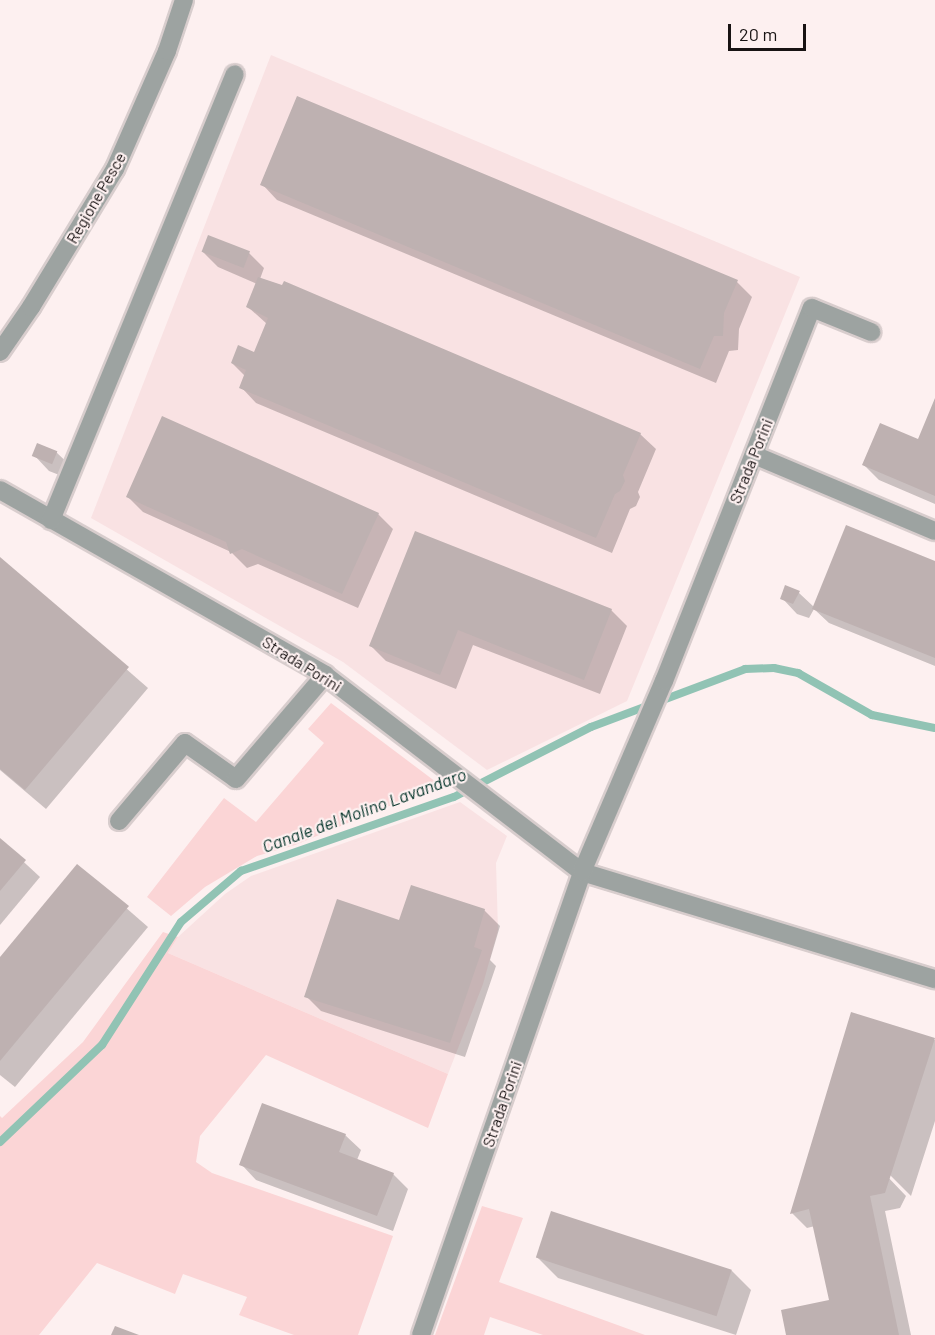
<!DOCTYPE html>
<html>
<head>
<meta charset="utf-8">
<style>
  body { margin:0 }
  #map { position:relative; width:935px; height:1335px; overflow:hidden; background:#fdf0f0; font-family:Barlow,sans-serif }
  div>[style] { position:absolute }
  [style*='--x'] { left:calc(var(--x)*1px); top:calc(var(--y)*1px); width:calc(var(--w)*1px); rotate:calc(var(--a)*1deg) }
  .built>* { inset:0; background:#f9e2e3 }
  .green>* { inset:0; background:#fbd5d6 }
  .shadow>* { inset:0; background:#0003 }
  .stream>* { height:8px; margin:-4px; padding:0 4px; transform-origin:4px; border-radius:4px; background:#91c3b4 }
  .building>* { inset:0; background:#beb1b1; transform-origin:0 0 }
  .roads { filter:drop-shadow(2px 0 #d8cdcd) drop-shadow(-2px 0 #d8cdcd) drop-shadow(0 2px #d8cdcd) drop-shadow(0 -2px #d8cdcd) }
  .minor>* { height:18px; margin:-9px; padding:0 9px; transform-origin:9px; border-radius:9px; background:#9da3a1 }
  span { translate:-50% -50%; white-space:nowrap; text-align:center; line-height:1.15; -webkit-text-stroke:4.5px #fdf0f0; paint-order:stroke }
  .street-label { font-size:16px; color:#181313 }
  .water-label { font-size:18px; color:#05342a; font-style:italic }
  .scale { position:absolute; left:728px; top:24px; width:78px; height:27px; box-sizing:border-box; border:3px solid #181313; border-top:0; padding-left:8px; font-size:18px; line-height:21px; white-space:nowrap; color:#181313; -webkit-text-stroke:4px #fdf0f0; paint-order:stroke }
</style>
</head>
<body>
<div id="map">
  <div class="built">
    <i style="clip-path:polygon(271px 55px,800px 277px,627px 701px,487px 770px,343px 662px,91px 518px)"></i>
    <i style="clip-path:polygon(460px 802px,507px 836px,496px 863px,498px 930px,483px 984px,448px 1074px,168px 953px,178px 937px,225px 894px,251px 876px)"></i>
  </div>
  <div class="green">
    <i style="clip-path:polygon(331px 703px,440px 785px,295px 845px,257px 856px,205px 887px,171px 916px,147px 897px,224px 798px,256px 822px,324px 743px,308px 729px)"></i>
    <i style="clip-path:polygon(163px 932px,178px 937px,168px 953px,448px 1074px,428px 1128px,266px 1055px,200px 1136px,196px 1162px,212px 1173px,393px 1236px,358px 1335px,294px 1335px,239px 1315px,247px 1297px,183px 1274px,175px 1294px,97px 1263px,39px 1335px,0 1335px,0 1116px,2px 1118px,83px 1042px)"></i>
    <i style="clip-path:polygon(482px 1206px,523px 1218px,499px 1282px,645px 1335px,543px 1335px,490px 1317px,484px 1335px,435px 1335px)"></i>
  </div>
  <div class="shadow">
    <i style="clip-path:polygon(262px 184px,737px 282px,752px 297px,739px 329px,738px 350px,729px 351px,716px 383px,277px 200px)"></i>
    <i style="clip-path:polygon(203px 252px,249px 253px,264px 268px,260px 279px,640px 434px,656px 449px,638px 492px,640px 497px,636px 506px,630px 509px,612px 553px,256px 403px,241px 387px,245px 376px,232px 363px,255px 354px,267px 324px,248px 307px,257px 284px,218px 267px)"></i>
    <i style="clip-path:polygon(935px 402px,935px 504px,879px 480px,864px 465px,919px 441px)"></i>
    <i style="clip-path:polygon(56px 452px,72px 467px,67px 478px,49px 471px,34px 455px)"></i>
    <i style="clip-path:polygon(128px 497px,378px 514px,393px 529px,358px 608px,258px 564px,247px 568px,231px 552px,143px 512px)"></i>
    <i style="clip-path:polygon(415px 533px,611px 610px,627px 626px,600px 694px,473px 645px,456px 689px,386px 661px,371px 646px)"></i>
    <i style="clip-path:polygon(0 559px,148px 688px,46px 809px,0 770px)"></i>
    <i style="clip-path:polygon(935px 562px,935px 666px,829px 623px,814px 609px,809px 618px,797px 614px,782px 598px,786px 587px,799px 593px,814px 607px)"></i>
    <i style="clip-path:polygon(0 840px,40px 877px,0 925px)"></i>
    <i style="clip-path:polygon(78px 866px,148px 927px,15px 1087px,0 1075px,0 959px)"></i>
    <i style="clip-path:polygon(484px 910px,500px 926px,490px 960px,496px 966px,465px 1057px,321px 1011px,306px 996px)"></i>
    <i style="clip-path:polygon(852px 1014px,935px 1040px,935px 1121px,911px 1196px,887px 1172px,885px 1174px,906px 1196px,900px 1208px,885px 1211px,911px 1335px,787px 1335px,830px 1301px,815px 1226px,807px 1228px,792px 1213px)"></i>
    <i style="clip-path:polygon(345px 1135px,361px 1150px,357px 1160px,393px 1174px,408px 1189px,393px 1231px,256px 1180px,241px 1164px)"></i>
    <i style="clip-path:polygon(538px 1258px,731px 1270px,751px 1290px,736px 1335px,558px 1278px)"></i>
  </div>
  <div class="stream">
    <i style="--x:0;--y:1142;--w:141;--a:-43.6"></i>
    <i style="--x:102;--y:1045;--w:146;--a:-57.3"></i>
    <i style="--x:181;--y:922;--w:79;--a:-40.4"></i>
    <i style="--x:241;--y:871;--w:225;--a:-19.2"></i>
    <i style="--x:454;--y:797;--w:154;--a:-27.1"></i>
    <i style="--x:591;--y:727;--w:165;--a:-20.6"></i>
    <i style="--x:745;--y:669;--w:29;--a:-2"></i>
    <i style="--x:774;--y:668;--w:25;--a:12"></i>
    <i style="--x:798;--y:673;--w:85;--a:29.6"></i>
    <i style="--x:872;--y:715;--w:64;--a:11.7"></i>
  </div>
  <div class="building">
    <i style="clip-path:polygon(297px 96px,738px 280px,724px 313px,723px 336px,714px 336px,700px 369px,260px 185px)"></i>
    <i style="left:208px;top:235px;width:45px;height:18px;rotate:21deg"></i>
    <i style="clip-path:polygon(258px 277px,282px 285px,284px 281px,641px 433px,623px 475px,625px 481px,620px 491px,615px 494px,596px 538px,239px 388px,246px 370px,231px 363px,238px 345px,254px 352px,268px 318px,246px 307px)"></i>
    <i style="clip-path:polygon(935px 398px,935px 496px,862px 465px,880px 423px,918px 439px)"></i>
    <i style="clip-path:polygon(162px 416px,379px 513px,342px 594px,242px 549px,230px 554px,226px 542px,126px 497px)"></i>
    <i style="left:37px;top:443px;width:22px;height:14px;rotate:22deg"></i>
    <i style="clip-path:polygon(846px 525px,935px 561px,935px 658px,812px 609px)"></i>
    <i style="clip-path:polygon(415px 531px,612px 609px,584px 680px,458px 630px,440px 675px,369px 646px)"></i>
    <i style="clip-path:polygon(0 557px,129px 667px,25px 790px,0 769px)"></i>
    <i style="clip-path:polygon(785px 585px,800px 591px,793px 604px,780px 599px)"></i>
    <i style="clip-path:polygon(0 838px,26px 860px,0 891px)"></i>
    <i style="clip-path:polygon(77px 864px,129px 906px,0 1061px,0 957px)"></i>
    <i style="clip-path:polygon(411px 885px,485px 909px,474px 947px,482px 950px,450px 1043px,304px 997px,337px 899px,399px 920px)"></i>
    <i style="clip-path:polygon(851px 1012px,935px 1038px,885px 1193px,870px 1196px,899px 1335px,786px 1335px,781px 1310px,829px 1300px,809px 1209px,790px 1214px)"></i>
    <i style="clip-path:polygon(262px 1103px,346px 1134px,339px 1152px,394px 1173px,377px 1216px,239px 1165px)"></i>
    <i style="left:551px;top:1211px;width:190px;height:49px;rotate:18deg"></i>
    <i style="clip-path:polygon(115px 1326px,139px 1335px,111px 1335px)"></i>
  </div>
  <div class="roads">
    <div class="minor">
      <i style="--x:0;--y:352;--w:55;--a:-55.4"></i>
      <i style="--x:31;--y:307;--w:162;--a:-58.7"></i>
      <i style="--x:115;--y:169;--w:129;--a:-66.2"></i>
      <i style="--x:167;--y:51;--w:54;--a:-71.6"></i>
      <i style="--x:754;--y:455;--w:196;--a:22.8"></i>
      <i style="--x:0;--y:490;--w:374;--a:29.6"></i>
      <i style="--x:325;--y:675;--w:324;--a:37.5"></i>
      <i style="--x:582;--y:872;--w:369;--a:16.9"></i>
      <i style="--x:51;--y:520;--w:482;--a:-67.6"></i>
      <i style="--x:119;--y:821;--w:102;--a:-49.8"></i>
      <i style="--x:185;--y:743;--w:62;--a:35.2"></i>
      <i style="--x:236;--y:779;--w:137;--a:-49.4"></i>
      <i style="--x:421;--y:1335;--w:490;--a:-70.8"></i>
      <i style="--x:582;--y:872;--w:208;--a:-66.8"></i>
      <i style="--x:664;--y:681;--w:401;--a:-68.4"></i>
      <i style="--x:812;--y:308;--w:64;--a:22.1"></i>
    </div>
  </div>
  <div class="street-label">
    <span style="left:96px;top:198px;rotate:-60deg">Regione Pesce</span>
    <span style="left:751px;top:461px;rotate:-68deg">Strada Porini</span>
    <span style="left:302px;top:664px;rotate:32deg">Strada Porini</span>
    <span style="left:502px;top:1104px;rotate:-71deg">Strada Porini</span>
  </div>
  <div class="water-label">
    <span style="left:364px;top:810px;rotate:-20deg">Canale del Molino Lavandaro</span>
  </div>
  <div class="scale">20 m</div>
</div>
</body>
</html>
